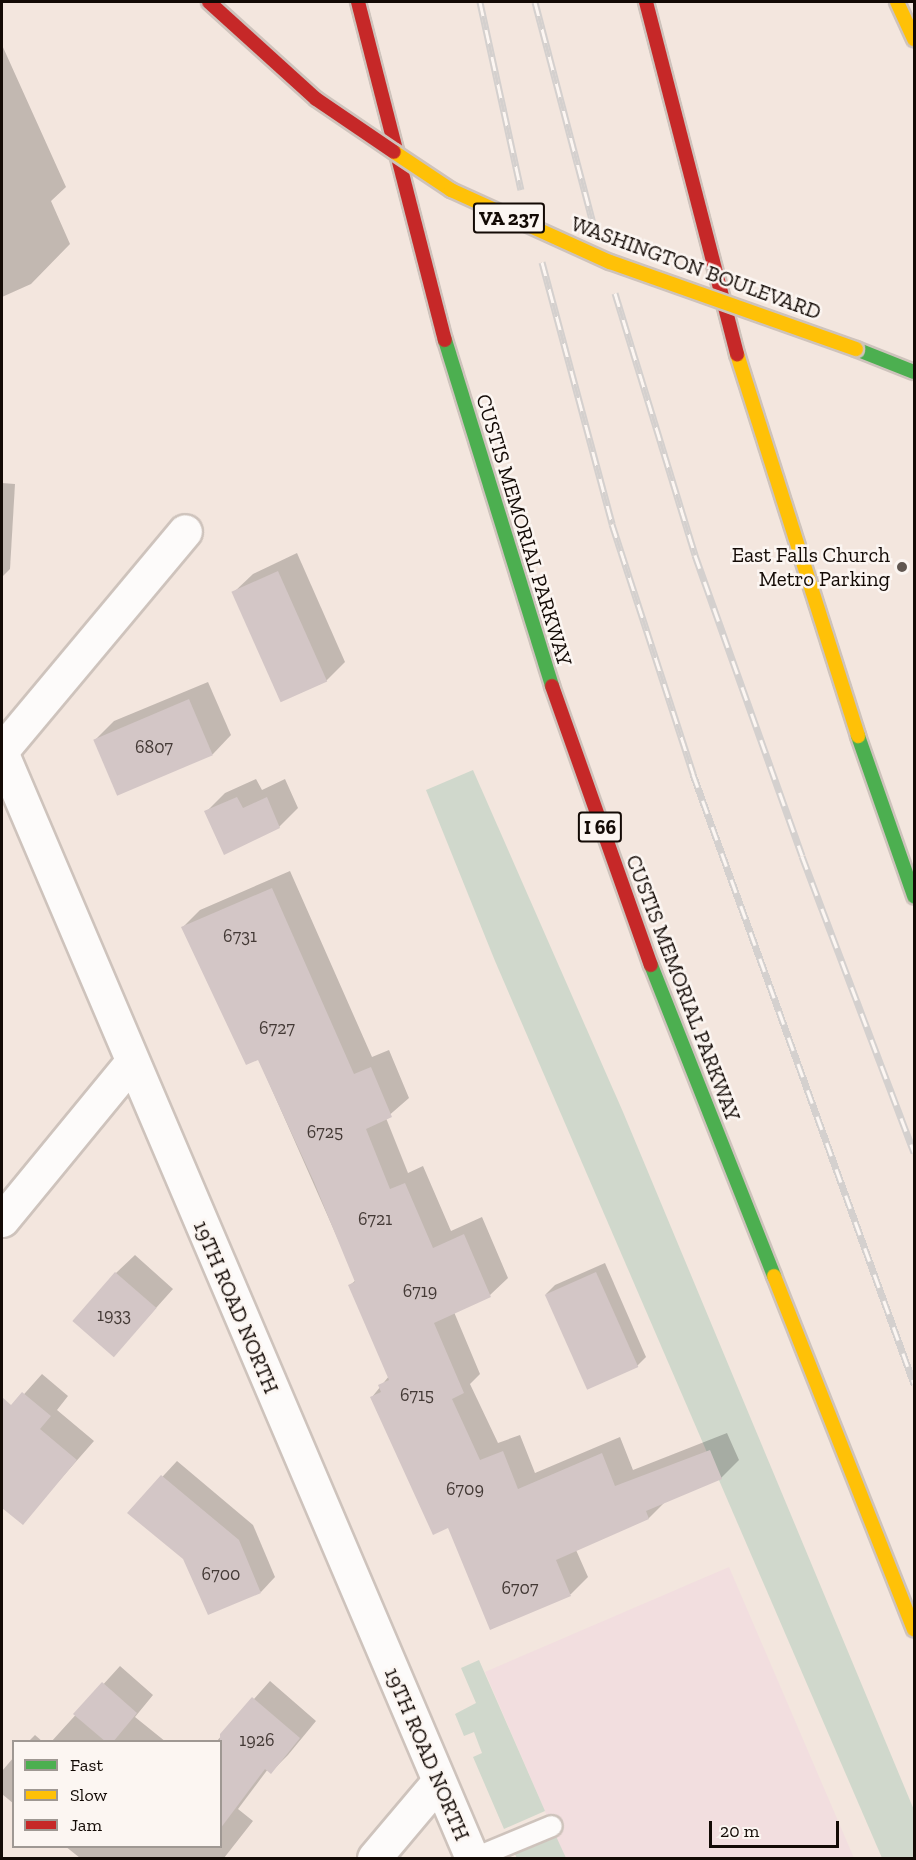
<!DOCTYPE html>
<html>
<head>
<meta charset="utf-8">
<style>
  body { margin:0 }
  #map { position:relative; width:916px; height:1860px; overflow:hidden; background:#f3e6de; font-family:"Zilla Slab",serif }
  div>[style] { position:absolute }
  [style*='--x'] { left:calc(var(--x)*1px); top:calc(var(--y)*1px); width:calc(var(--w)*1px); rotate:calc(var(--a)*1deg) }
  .industrial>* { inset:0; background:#f2dedf }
  .green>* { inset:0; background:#d0d8cc }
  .shadow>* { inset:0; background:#0003 }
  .building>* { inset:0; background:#d3c6c6; transform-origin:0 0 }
  .roads { filter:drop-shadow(2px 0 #cec3bc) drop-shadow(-2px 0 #cec3bc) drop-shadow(0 2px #cec3bc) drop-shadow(0 -2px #cec3bc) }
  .lane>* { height:20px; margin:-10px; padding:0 10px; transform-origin:10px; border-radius:10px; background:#fdfbfa }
  .street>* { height:33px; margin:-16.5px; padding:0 16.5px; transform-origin:16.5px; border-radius:16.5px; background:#fdfbfa }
  .fast>* { height:14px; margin:-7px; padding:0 7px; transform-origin:7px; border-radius:7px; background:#4caf50 }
  .slow>* { height:14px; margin:-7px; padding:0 7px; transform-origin:7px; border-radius:7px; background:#ffc107 }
  .jam>* { height:14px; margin:-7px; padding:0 7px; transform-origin:7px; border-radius:7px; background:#c62828 }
  .rail>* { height:7px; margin-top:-3.5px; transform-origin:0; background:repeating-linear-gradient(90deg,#fcf6f2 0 14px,#d4d0ce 0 28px); box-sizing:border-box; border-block:2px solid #d4d0ce }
  .bridges { filter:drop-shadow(2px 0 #cec3bc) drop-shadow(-2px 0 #cec3bc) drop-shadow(0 2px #cec3bc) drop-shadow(0 -2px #cec3bc) }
  .slow-bridge>* { height:14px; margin:-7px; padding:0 7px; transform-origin:7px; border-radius:7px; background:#ffc107 }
  .jam-bridge>* { height:14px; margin:-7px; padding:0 7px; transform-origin:7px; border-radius:7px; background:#c62828 }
  .dots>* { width:16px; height:16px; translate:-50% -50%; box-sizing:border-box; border:3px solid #fcf6f2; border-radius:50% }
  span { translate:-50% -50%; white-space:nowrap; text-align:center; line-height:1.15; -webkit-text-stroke:5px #fcf6f2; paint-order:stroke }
  .number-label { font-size:18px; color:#433935 }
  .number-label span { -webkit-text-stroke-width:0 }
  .shield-label span { padding:2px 4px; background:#fcf6f2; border:2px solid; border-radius:4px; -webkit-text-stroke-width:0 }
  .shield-label { font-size:20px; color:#130a05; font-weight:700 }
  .street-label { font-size:21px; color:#130a05 }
  .poi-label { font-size:21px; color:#130a05 }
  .right { translate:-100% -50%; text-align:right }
  .frame { position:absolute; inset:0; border:3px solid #130a05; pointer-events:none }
  .legend { position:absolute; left:12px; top:1740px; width:210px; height:108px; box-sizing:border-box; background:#fcf6f2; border:2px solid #9f9893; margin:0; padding:8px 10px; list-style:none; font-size:18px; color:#130a05 }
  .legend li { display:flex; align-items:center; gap:12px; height:30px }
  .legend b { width:30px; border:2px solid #9f9893 }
  .scale { position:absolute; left:709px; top:1821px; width:130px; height:27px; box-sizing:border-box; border:3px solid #130a05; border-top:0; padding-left:8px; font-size:18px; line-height:21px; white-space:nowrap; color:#130a05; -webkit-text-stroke:4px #fcf6f2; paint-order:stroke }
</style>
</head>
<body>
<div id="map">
  <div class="industrial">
    <i style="clip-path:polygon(729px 1567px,854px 1858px,565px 1858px,485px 1672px)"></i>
  </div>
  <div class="green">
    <i style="clip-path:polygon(473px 770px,623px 1112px,914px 1810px,914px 1858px,882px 1858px,495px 961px,426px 790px)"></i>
    <i style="clip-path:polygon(479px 1660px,545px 1811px,504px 1829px,473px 1757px,482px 1753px,474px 1732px,464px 1736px,455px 1714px,476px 1703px,461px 1668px)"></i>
    <i style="clip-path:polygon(555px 1834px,566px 1858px,517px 1858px,514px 1853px)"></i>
  </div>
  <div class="shadow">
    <i style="clip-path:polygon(2px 45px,66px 187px,51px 201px,70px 244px,31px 284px,2px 297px)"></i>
    <i style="clip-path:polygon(2px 483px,15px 484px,10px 569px,2px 577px)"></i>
    <i style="clip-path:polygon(297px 553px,345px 662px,326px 681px,282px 699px,234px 592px,253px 574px)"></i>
    <i style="clip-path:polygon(208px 682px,231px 735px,213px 754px,121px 793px,95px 740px,114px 721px)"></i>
    <i style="clip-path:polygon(256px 779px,262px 790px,285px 779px,298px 808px,279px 827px,206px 812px,225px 793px)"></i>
    <i style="clip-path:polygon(290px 871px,372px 1057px,389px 1050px,409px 1098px,386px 1118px,408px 1173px,423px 1166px,451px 1231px,482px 1217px,508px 1278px,490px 1295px,454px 1312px,480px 1374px,470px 1384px,498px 1443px,520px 1435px,535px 1473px,620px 1437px,633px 1470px,727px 1433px,739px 1460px,721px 1478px,666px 1501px,649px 1518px,576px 1550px,588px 1577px,571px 1594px,491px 1628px,449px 1526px,372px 1397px,389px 1376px,350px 1285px,356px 1280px,258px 1058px,183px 927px,200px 910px)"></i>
    <i style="clip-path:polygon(135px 1255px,173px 1289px,114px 1355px,116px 1273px)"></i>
    <i style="clip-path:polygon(605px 1263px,646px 1357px,637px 1366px,546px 1294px,555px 1285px)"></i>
    <i style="clip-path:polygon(42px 1374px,68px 1396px,57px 1410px,94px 1441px,22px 1523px,2px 1506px,2px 1419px)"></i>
    <i style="clip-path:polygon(177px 1461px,253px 1525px,275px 1577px,261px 1592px,184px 1558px,129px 1513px)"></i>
    <i style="clip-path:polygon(120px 1666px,153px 1695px,135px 1717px,166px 1742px,51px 1742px)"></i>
    <i style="clip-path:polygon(270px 1681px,316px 1721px,288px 1755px,271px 1772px,268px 1769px,238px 1809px,253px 1821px,224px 1858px,80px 1858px,65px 1846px,220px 1846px,220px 1742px,216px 1742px)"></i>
    <i style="clip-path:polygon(35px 1735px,43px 1742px,28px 1742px)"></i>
    <i style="clip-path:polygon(14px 1757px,14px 1804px,2px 1794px,2px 1771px)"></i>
  </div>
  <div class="building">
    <i style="left:278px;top:571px;width:121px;height:51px;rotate:66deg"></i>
    <i style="left:189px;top:699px;width:61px;height:104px;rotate:67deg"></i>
    <i style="clip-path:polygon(237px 797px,243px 808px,267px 797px,280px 828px,224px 855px,204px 811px)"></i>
    <i style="clip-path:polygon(272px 888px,354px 1074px,371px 1067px,392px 1117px,366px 1129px,390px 1189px,405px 1183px,433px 1248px,464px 1234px,491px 1297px,434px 1323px,464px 1393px,452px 1399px,480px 1460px,503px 1451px,518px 1489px,602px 1453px,615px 1486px,710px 1450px,722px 1479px,646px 1511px,649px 1519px,556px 1560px,571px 1596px,490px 1630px,448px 1528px,433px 1535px,370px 1397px,381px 1392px,378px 1385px,389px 1380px,348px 1285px,355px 1282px,314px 1182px,258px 1060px,246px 1065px,181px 927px)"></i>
    <i style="left:115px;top:1272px;width:55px;height:65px;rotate:41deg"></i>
    <i style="left:596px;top:1272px;width:104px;height:56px;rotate:66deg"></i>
    <i style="clip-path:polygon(22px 1392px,51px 1416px,40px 1429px,77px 1460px,23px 1525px,2px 1508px,2px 1397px,11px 1405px)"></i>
    <i style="clip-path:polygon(161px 1475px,239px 1540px,261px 1593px,208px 1615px,183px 1559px,127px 1513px)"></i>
    <i style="clip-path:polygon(102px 1682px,137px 1713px,113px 1742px,106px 1742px,73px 1714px)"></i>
    <i style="clip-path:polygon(252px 1697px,300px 1738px,271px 1774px,265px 1769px,220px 1829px,220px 1734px)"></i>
  </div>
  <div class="roads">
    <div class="lane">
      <i style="--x:475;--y:1858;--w:83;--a:-22.6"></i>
    </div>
    <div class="street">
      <i style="--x:2;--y:750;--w:285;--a:-50.1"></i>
      <i style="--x:2;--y:754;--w:1200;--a:66.94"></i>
      <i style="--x:2;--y:1220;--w:205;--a:-50.6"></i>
      <i style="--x:374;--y:1858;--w:99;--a:-49.9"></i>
    </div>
    <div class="fast">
      <i style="--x:445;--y:340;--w:362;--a:72.8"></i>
      <i style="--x:856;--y:349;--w:62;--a:21.6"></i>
      <i style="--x:858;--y:736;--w:170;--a:70.7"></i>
      <i style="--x:651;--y:965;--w:334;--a:68.4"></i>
    </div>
    <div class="slow">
      <i style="--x:897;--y:2;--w:41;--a:65.3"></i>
      <i style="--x:737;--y:354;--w:401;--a:72.4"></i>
      <i style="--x:774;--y:1276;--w:380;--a:68.4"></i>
    </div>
    <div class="jam">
      <i style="--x:358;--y:2;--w:349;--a:75.6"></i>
      <i style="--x:646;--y:2;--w:364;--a:75.5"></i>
      <i style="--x:552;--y:686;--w:296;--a:70.5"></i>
    </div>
  </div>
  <div class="rail">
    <i style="--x:480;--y:2;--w:192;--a:77.7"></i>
    <i style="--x:535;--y:2;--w:228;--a:75.3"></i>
    <i style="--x:542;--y:262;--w:271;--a:75"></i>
    <i style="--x:612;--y:524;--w:263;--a:72"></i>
    <i style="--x:693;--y:774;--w:649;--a:70.08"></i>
    <i style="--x:615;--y:293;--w:274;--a:73"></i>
    <i style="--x:695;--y:555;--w:319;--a:70.4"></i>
    <i style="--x:802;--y:856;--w:317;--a:69.3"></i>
  </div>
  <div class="bridges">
    <div class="slow-bridge">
      <i style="--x:394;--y:152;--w:69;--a:33.7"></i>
      <i style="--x:451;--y:190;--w:175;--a:24.4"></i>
      <i style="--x:610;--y:262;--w:261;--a:19.5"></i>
    </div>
    <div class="jam-bridge">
      <i style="--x:209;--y:2;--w:144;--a:42.2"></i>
      <i style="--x:316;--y:99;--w:94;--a:34.2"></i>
    </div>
  </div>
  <div class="dots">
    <i style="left:902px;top:567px;background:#615751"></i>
  </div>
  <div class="number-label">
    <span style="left:154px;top:747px">6807</span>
    <span style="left:240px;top:936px">6731</span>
    <span style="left:277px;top:1028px">6727</span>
    <span style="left:325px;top:1132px">6725</span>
    <span style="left:375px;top:1219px">6721</span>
    <span style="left:420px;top:1291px">6719</span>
    <span style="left:114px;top:1315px">1933</span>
    <span style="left:417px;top:1395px">6715</span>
    <span style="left:465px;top:1489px">6709</span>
    <span style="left:221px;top:1574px">6700</span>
    <span style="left:520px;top:1588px">6707</span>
    <span style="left:257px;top:1740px">1926</span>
  </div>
  <div class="shield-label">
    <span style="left:509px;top:218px">VA 237</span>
    <span style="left:600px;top:827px">I 66</span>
  </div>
  <div class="street-label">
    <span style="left:696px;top:268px;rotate:20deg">WASHINGTON BOULEVARD</span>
    <span style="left:524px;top:530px;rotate:73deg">CUSTIS MEMORIAL PARKWAY</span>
    <span style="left:683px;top:988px;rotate:69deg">CUSTIS MEMORIAL PARKWAY</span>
    <span style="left:236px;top:1307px;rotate:67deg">19TH ROAD NORTH</span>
    <span style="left:427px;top:1754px;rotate:67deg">19TH ROAD NORTH</span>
  </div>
  <div class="poi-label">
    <span class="right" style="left:890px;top:567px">East Falls Church<br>Metro Parking</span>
  </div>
  <div class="frame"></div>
  <ul class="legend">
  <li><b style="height:8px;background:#4caf50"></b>Fast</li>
  <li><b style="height:8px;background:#ffc107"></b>Slow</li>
  <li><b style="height:8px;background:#c62828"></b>Jam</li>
  </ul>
  <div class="scale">20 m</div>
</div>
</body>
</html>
